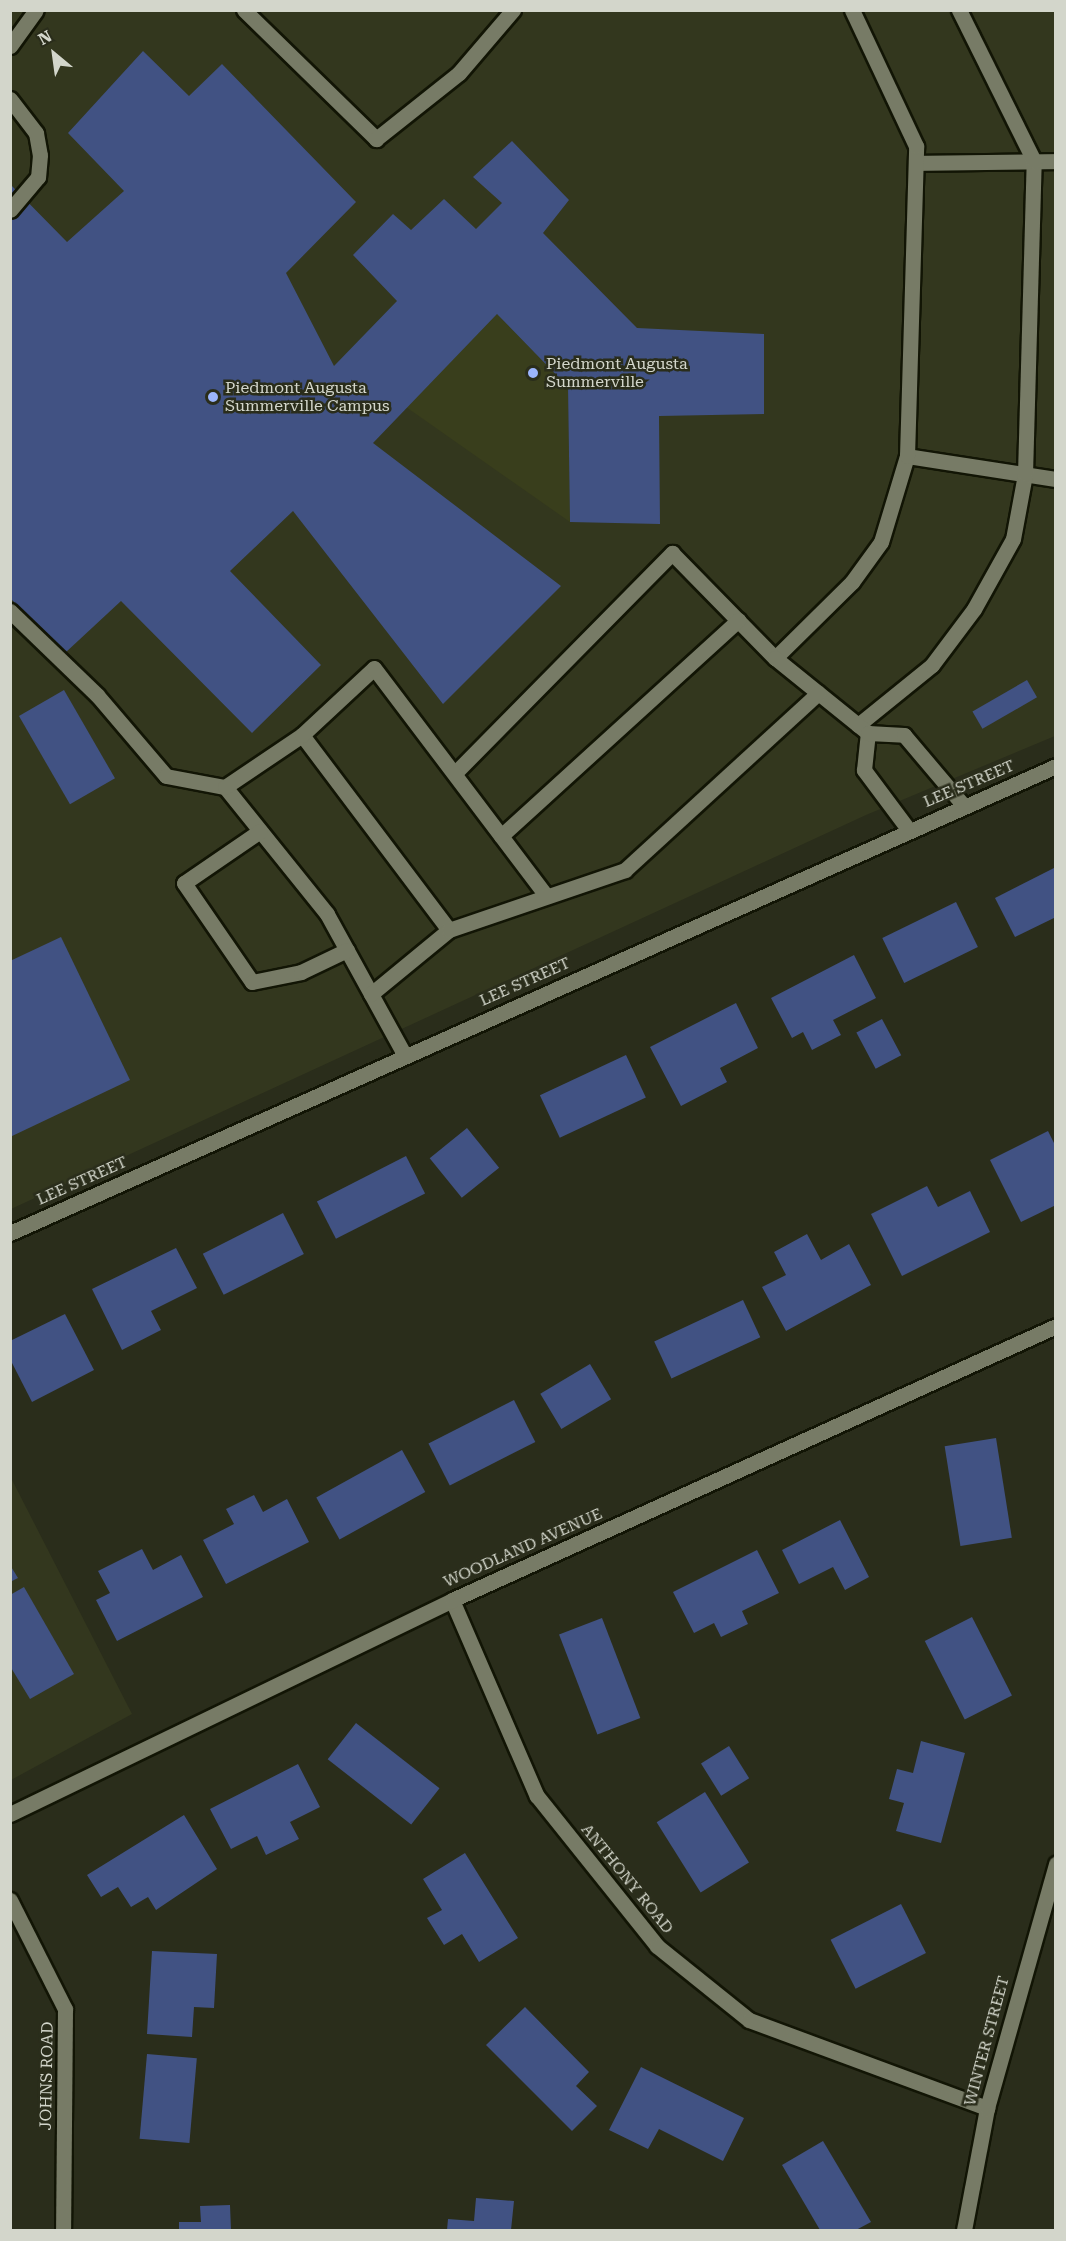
<!DOCTYPE html>
<html>
<head>
<meta charset="utf-8">
<style>
  body { margin:0 }
  #map { position:relative; width:1066px; height:2241px; overflow:hidden; background:#2a2d1b; font-family:"Roboto Serif",serif }
  div>[style] { position:absolute }
  [style*='--x'] { left:calc(var(--x)*1px); top:calc(var(--y)*1px); width:calc(var(--w)*1px); rotate:calc(var(--a)*1deg) }
  .built>* { inset:0; background:#33371e }
  .green>* { inset:0; background:#393e1c }
  .building>* { inset:0; background:#415283; transform-origin:0 0 }
  .roads { filter:drop-shadow(2px 0 #121505) drop-shadow(-2px 0 #121505) drop-shadow(0 2px #121505) drop-shadow(0 -2px #121505) }
  .minor>* { height:15px; margin:-7.5px; padding:0 7.5px; transform-origin:7.5px; border-radius:7.5px; background:#777b66 }
  .dots>* { width:16px; height:16px; translate:-50% -50%; box-sizing:border-box; border:3px solid #2a2d1b; border-radius:50% }
  span { translate:-50% -50%; white-space:nowrap; text-align:center; line-height:1.15; -webkit-text-stroke:5px #2a2d1b; paint-order:stroke }
  .poi-label { font-size:16px; color:#d3d6cb }
  .left { translate:0 -50%; text-align:left }
  .street-label { font-size:16px; color:#d3d6cb }
  .frame { position:absolute; inset:0; border:12px solid #d3d6cb; pointer-events:none }
  .north { position:absolute; left:24px; top:24px; width:60px; height:60px; -webkit-text-stroke:4px #2a2d1b; paint-order:stroke; rotate:331deg; font-size:16px; font-weight:700; line-height:24px; text-align:center; color:#d3d6cb }
  .north::after { content:''; display:block; margin:auto; width:21px; height:27px; background:#d3d6cb; clip-path:polygon(50% 0,100% 100%,50% 72%,0 100%) }
</style>
</head>
<body>
<div id="map">
  <div class="built">
    <i style="clip-path:polygon(10px 11px,1055px 11px,1055px 736px,866px 815px,11px 1209px)"></i>
    <i style="clip-path:polygon(10px 1476px,132px 1714px,11px 1780px,10px 1780px)"></i>
  </div>
  <div class="green">
    <i style="clip-path:polygon(497px 314px,568px 387px,570px 522px,406px 407px)"></i>
  </div>
  <div class="building">
    <i style="clip-path:polygon(143px 51px,189px 96px,222px 64px,356px 202px,286px 273px,334px 366px,397px 301px,353px 255px,393px 214px,411px 230px,444px 199px,476px 229px,502px 203px,473px 177px,512px 141px,569px 200px,543px 233px,637px 328px,764px 334px,764px 414px,659px 416px,660px 524px,570px 522px,568px 387px,497px 314px,373px 443px,561px 586px,443px 704px,293px 511px,230px 571px,321px 665px,252px 733px,121px 601px,65px 653px,10px 598px,10px 184px,67px 242px,124px 191px,68px 133px)"></i>
    <i style="left:1027px;top:680px;width:20px;height:63px;rotate:60deg"></i>
    <i style="left:64px;top:690px;width:102px;height:52px;rotate:60deg"></i>
    <i style="clip-path:polygon(1056px 867px,1056px 917px,1015px 937px,995px 898px)"></i>
    <i style="left:956px;top:902px;width:50px;height:82px;rotate:64deg"></i>
    <i style="clip-path:polygon(61px 937px,130px 1080px,10px 1137px,10px 961px)"></i>
    <i style="clip-path:polygon(854px 955px,876px 998px,833px 1020px,841px 1035px,812px 1050px,803px 1032px,792px 1038px,771px 998px)"></i>
    <i style="clip-path:polygon(736px 1003px,758px 1048px,720px 1068px,727px 1082px,681px 1106px,650px 1047px)"></i>
    <i style="left:882px;top:1019px;width:41px;height:29px;rotate:62deg"></i>
    <i style="left:626px;top:1055px;width:47px;height:95px;rotate:65deg"></i>
    <i style="left:467px;top:1128px;width:51px;height:48px;rotate:51deg"></i>
    <i style="clip-path:polygon(1048px 1131px,1056px 1147px,1056px 1205px,1021px 1222px,990px 1160px)"></i>
    <i style="left:406px;top:1156px;width:42px;height:100px;rotate:63deg"></i>
    <i style="clip-path:polygon(927px 1186px,938px 1207px,970px 1191px,990px 1232px,902px 1276px,871px 1214px)"></i>
    <i style="left:283px;top:1213px;width:46px;height:90px;rotate:63deg"></i>
    <i style="clip-path:polygon(807px 1234px,821px 1260px,849px 1244px,871px 1285px,786px 1331px,762px 1287px,786px 1275px,774px 1252px)"></i>
    <i style="clip-path:polygon(176px 1248px,197px 1288px,151px 1311px,161px 1330px,122px 1350px,92px 1289px)"></i>
    <i style="left:743px;top:1300px;width:41px;height:98px;rotate:65deg"></i>
    <i style="clip-path:polygon(65px 1314px,94px 1370px,32px 1402px,10px 1359px,10px 1341px)"></i>
    <i style="left:590px;top:1364px;width:41px;height:58px;rotate:59deg"></i>
    <i style="left:514px;top:1400px;width:47px;height:96px;rotate:63deg"></i>
    <i style="left:996px;top:1438px;width:101px;height:52px;rotate:81deg"></i>
    <i style="left:402px;top:1450px;width:48px;height:98px;rotate:61deg"></i>
    <i style="clip-path:polygon(254px 1495px,263px 1512px,287px 1499px,309px 1542px,226px 1584px,203px 1540px,234px 1524px,226px 1509px)"></i>
    <i style="clip-path:polygon(840px 1520px,869px 1577px,845px 1590px,833px 1567px,799px 1584px,782px 1550px)"></i>
    <i style="clip-path:polygon(142px 1549px,153px 1570px,181px 1555px,203px 1597px,117px 1641px,96px 1600px,110px 1593px,98px 1571px)"></i>
    <i style="clip-path:polygon(757px 1550px,779px 1593px,742px 1611px,748px 1624px,721px 1637px,714px 1623px,694px 1633px,673px 1592px)"></i>
    <i style="clip-path:polygon(10px 1565px,18px 1578px,10px 1582px)"></i>
    <i style="clip-path:polygon(24px 1587px,74px 1674px,30px 1699px,10px 1666px,10px 1595px)"></i>
    <i style="left:972px;top:1617px;width:88px;height:53px;rotate:63deg"></i>
    <i style="left:602px;top:1618px;width:107px;height:46px;rotate:69deg"></i>
    <i style="left:356px;top:1723px;width:106px;height:46px;rotate:38deg"></i>
    <i style="clip-path:polygon(921px 1741px,965px 1753px,941px 1843px,896px 1831px,904px 1803px,889px 1799px,897px 1769px,913px 1773px)"></i>
    <i style="left:729px;top:1746px;width:38px;height:33px;rotate:58deg"></i>
    <i style="clip-path:polygon(298px 1764px,320px 1807px,290px 1822px,299px 1839px,266px 1855px,257px 1836px,231px 1849px,210px 1809px)"></i>
    <i style="left:705px;top:1792px;width:83px;height:57px;rotate:58deg"></i>
    <i style="clip-path:polygon(184px 1815px,217px 1869px,156px 1910px,148px 1897px,131px 1907px,118px 1887px,101px 1897px,87px 1875px)"></i>
    <i style="clip-path:polygon(465px 1853px,518px 1938px,479px 1962px,462px 1934px,444px 1945px,427px 1918px,442px 1910px,423px 1879px)"></i>
    <i style="left:901px;top:1904px;width:55px;height:79px;rotate:63deg"></i>
    <i style="clip-path:polygon(152px 1951px,217px 1954px,214px 2008px,194px 2007px,192px 2037px,147px 2034px)"></i>
    <i style="clip-path:polygon(525px 2007px,589px 2072px,576px 2086px,597px 2106px,572px 2131px,486px 2045px)"></i>
    <i style="left:147px;top:2054px;width:50px;height:85px;rotate:5deg"></i>
    <i style="clip-path:polygon(641px 2067px,744px 2118px,723px 2161px,659px 2129px,648px 2149px,609px 2130px)"></i>
    <i style="clip-path:polygon(823px 2141px,871px 2222px,856px 2230px,820px 2230px,782px 2165px)"></i>
    <i style="clip-path:polygon(476px 2198px,514px 2201px,511px 2230px,447px 2230px,448px 2219px,474px 2221px)"></i>
    <i style="clip-path:polygon(230px 2205px,231px 2230px,179px 2230px,179px 2222px,201px 2222px,200px 2206px)"></i>
  </div>
  <div class="roads">
    <div class="minor">
      <i style="--x:244;--y:10;--w:185;--a:44.3"></i>
      <i style="--x:376;--y:139;--w:106;--a:-38.5"></i>
      <i style="--x:459;--y:73;--w:83;--a:-49.4"></i>
      <i style="--x:10;--y:46;--w:44;--a:-54.2"></i>
      <i style="--x:10;--y:99;--w:43;--a:52.6"></i>
      <i style="--x:36;--y:133;--w:22;--a:80"></i>
      <i style="--x:40;--y:155;--w:22;--a:95"></i>
      <i style="--x:38;--y:177;--w:43;--a:130.3"></i>
      <i style="--x:916;--y:163;--w:140;--a:-0.8"></i>
      <i style="--x:907;--y:456;--w:151;--a:8.8"></i>
      <i style="--x:10;--y:611;--w:121;--a:44"></i>
      <i style="--x:97;--y:695;--w:106;--a:49.6"></i>
      <i style="--x:166;--y:776;--w:60;--a:10.6"></i>
      <i style="--x:225;--y:787;--w:163;--a:51.2"></i>
      <i style="--x:327;--y:914;--w:162;--a:61.2"></i>
      <i style="--x:775;--y:658;--w:108;--a:-44.6"></i>
      <i style="--x:852;--y:582;--w:49;--a:-54.1"></i>
      <i style="--x:881;--y:542;--w:90;--a:-73.2"></i>
      <i style="--x:907;--y:456;--w:310;--a:-88.3"></i>
      <i style="--x:916;--y:146;--w:150;--a:-115.2"></i>
      <i style="--x:858;--y:725;--w:95;--a:-39"></i>
      <i style="--x:932;--y:665;--w:70;--a:-53.1"></i>
      <i style="--x:974;--y:609;--w:80;--a:-60.9"></i>
      <i style="--x:1013;--y:539;--w:66;--a:-79.5"></i>
      <i style="--x:1025;--y:474;--w:313;--a:-88.4"></i>
      <i style="--x:1034;--y:161;--w:169;--a:-116.4"></i>
      <i style="--x:302;--y:735;--w:244;--a:53"></i>
      <i style="--x:456;--y:772;--w:308;--a:-45.4"></i>
      <i style="--x:672;--y:553;--w:147;--a:45.6"></i>
      <i style="--x:775;--y:658;--w:119;--a:38.9"></i>
      <i style="--x:225;--y:787;--w:93;--a:-34"></i>
      <i style="--x:302;--y:735;--w:98;--a:-42.9"></i>
      <i style="--x:374;--y:668;--w:283;--a:52.9"></i>
      <i style="--x:908;--y:829;--w:74;--a:-126.7"></i>
      <i style="--x:864;--y:770;--w:37;--a:-84"></i>
      <i style="--x:868;--y:733;--w:36;--a:3"></i>
      <i style="--x:904;--y:735;--w:93;--a:49.8"></i>
      <i style="--x:260;--y:831;--w:92;--a:145.6"></i>
      <i style="--x:184;--y:883;--w:120;--a:55.5"></i>
      <i style="--x:252;--y:982;--w:50;--a:-11.5"></i>
      <i style="--x:301;--y:972;--w:51;--a:-25.6"></i>
      <i style="--x:501;--y:836;--w:321;--a:-42.3"></i>
      <i style="--x:371;--y:994;--w:101;--a:-39.4"></i>
      <i style="--x:449;--y:930;--w:186;--a:-18.8"></i>
      <i style="--x:625;--y:870;--w:262;--a:-42.5"></i>
      <i style="--x:10;--y:1233;--w:1146;--a:-24.06"></i>
      <i style="--x:452;--y:1600;--w:214;--a:66.6"></i>
      <i style="--x:537;--y:1796;--w:192;--a:51.3"></i>
      <i style="--x:657;--y:1946;--w:118;--a:38.8"></i>
      <i style="--x:749;--y:2020;--w:254;--a:20.3"></i>
      <i style="--x:10;--y:1814;--w:491;--a:-25.8"></i>
      <i style="--x:452;--y:1600;--w:663;--a:-24.4"></i>
      <i style="--x:10;--y:1900;--w:122;--a:63.2"></i>
      <i style="--x:65;--y:2009;--w:221;--a:90.5"></i>
      <i style="--x:964;--y:2230;--w:124;--a:-79.3"></i>
      <i style="--x:987;--y:2108;--w:254;--a:-74.2"></i>
    </div>
  </div>
  <div class="dots">
    <i style="left:533px;top:373px;background:#9bb5fd"></i>
    <i style="left:213px;top:397px;background:#9bb5fd"></i>
  </div>
  <div class="poi-label">
    <span class="left" style="left:546px;top:373px">Piedmont Augusta<br>Summerville</span>
    <span class="left" style="left:225px;top:397px">Piedmont Augusta<br>Summerville Campus</span>
  </div>
  <div class="street-label">
    <span style="left:969px;top:784px;rotate:-23deg">LEE STREET</span>
    <span style="left:525px;top:982px;rotate:-24deg">LEE STREET</span>
    <span style="left:82px;top:1181px;rotate:-24deg">LEE STREET</span>
    <span style="left:523px;top:1548px;rotate:-24deg">WOODLAND AVENUE</span>
    <span style="left:627px;top:1879px;rotate:51deg">ANTHONY ROAD</span>
    <span style="left:987px;top:2041px;rotate:-75deg">WINTER STREET</span>
    <span style="left:47px;top:2076px;rotate:-89deg">JOHNS ROAD</span>
  </div>
  <div class="frame"></div>
  <div class="north">N</div>
</div>
</body>
</html>
